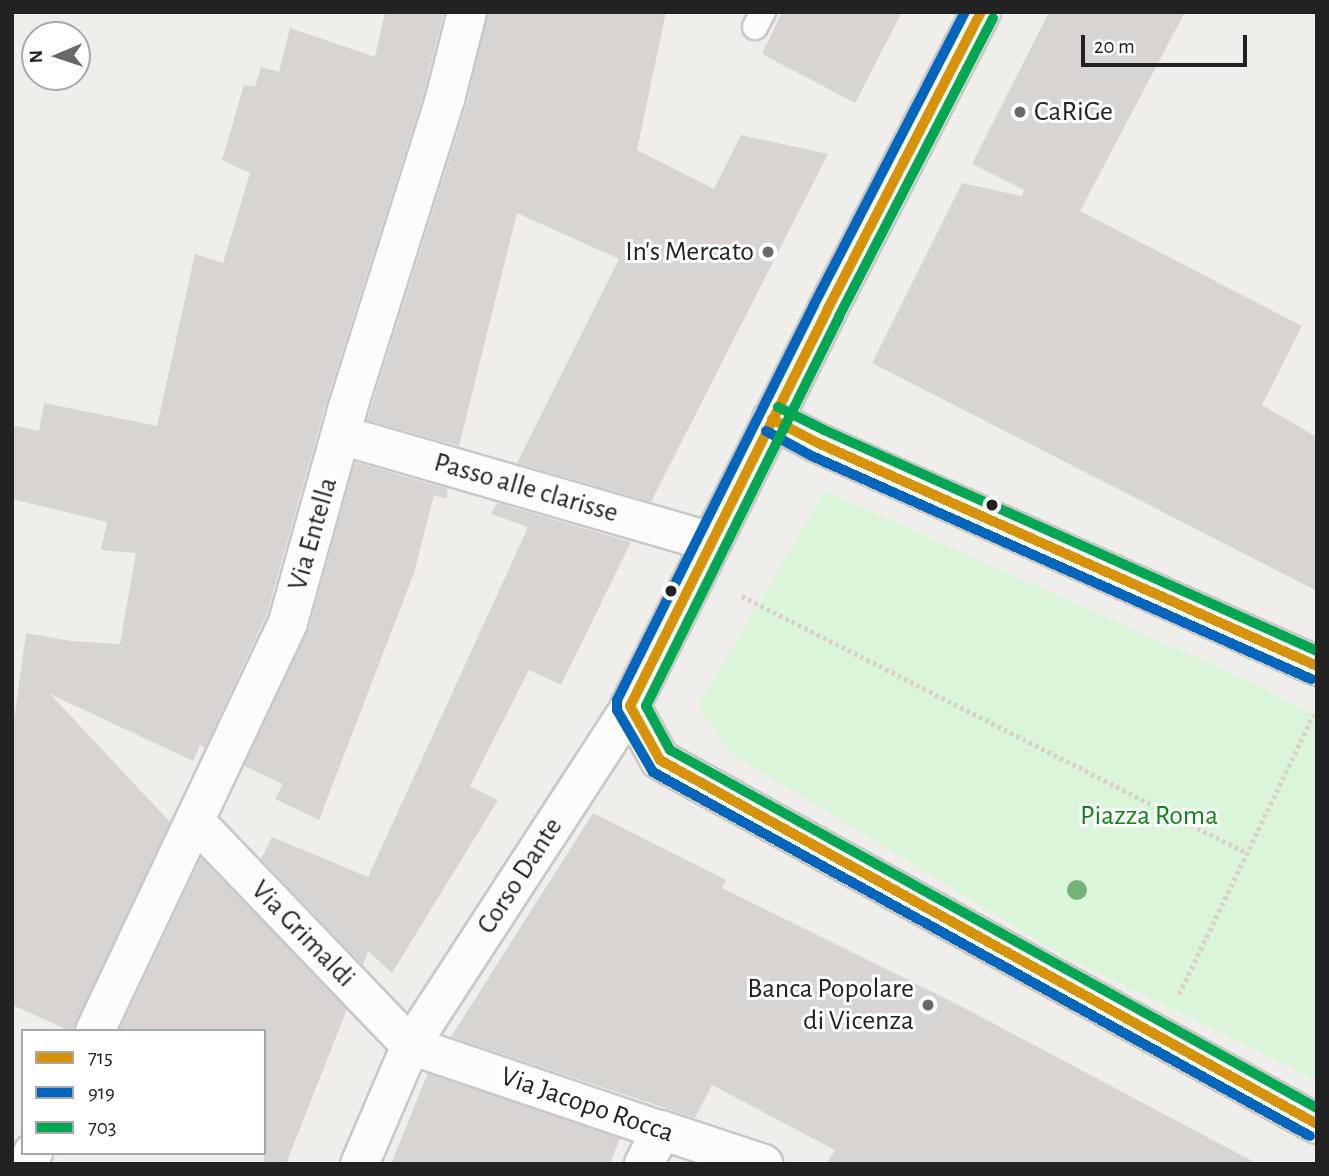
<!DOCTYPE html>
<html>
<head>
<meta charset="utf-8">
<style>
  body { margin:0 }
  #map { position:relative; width:1329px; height:1176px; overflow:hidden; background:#f0eeeb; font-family:"Alegreya Sans",sans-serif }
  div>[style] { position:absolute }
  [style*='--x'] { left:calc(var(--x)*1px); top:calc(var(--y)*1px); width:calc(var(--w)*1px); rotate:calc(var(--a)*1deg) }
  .park>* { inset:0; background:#daf5da }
  .building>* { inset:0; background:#d7d4d2 }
  .path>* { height:4.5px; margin-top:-2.25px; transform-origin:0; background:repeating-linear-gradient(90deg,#dccecd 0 3.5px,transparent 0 7px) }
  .roads { filter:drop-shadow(2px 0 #c9c8c7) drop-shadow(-2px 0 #c9c8c7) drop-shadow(0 2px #c9c8c7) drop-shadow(0 -2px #c9c8c7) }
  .service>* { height:24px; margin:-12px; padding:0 12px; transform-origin:12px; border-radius:12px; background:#fdfcfc }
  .pedestrian>* { height:37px; margin:-18.5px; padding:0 18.5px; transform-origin:18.5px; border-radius:18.5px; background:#fdfcfc }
  .minor>* { height:38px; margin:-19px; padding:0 19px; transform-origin:19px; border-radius:19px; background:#fdfcfc }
  .tertiary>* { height:38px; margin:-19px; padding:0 19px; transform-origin:19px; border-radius:19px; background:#fdfcfc }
  .bus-1>* { height:10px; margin:-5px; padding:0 5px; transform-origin:5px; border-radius:5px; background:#d79205 }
  .bus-2>* { height:10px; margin:-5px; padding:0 5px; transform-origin:5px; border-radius:5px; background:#0065bd }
  .bus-3>* { height:10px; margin:-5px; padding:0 5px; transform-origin:5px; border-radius:5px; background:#00a651 }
  .trees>* { width:20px; height:20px; margin:-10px; border-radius:50%; background:#73b476 }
  .dots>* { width:19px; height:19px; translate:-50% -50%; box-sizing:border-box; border:4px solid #fff; border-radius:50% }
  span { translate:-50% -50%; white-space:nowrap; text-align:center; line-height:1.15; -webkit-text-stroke:6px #fff; paint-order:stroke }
  .poi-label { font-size:28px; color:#222 }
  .left { translate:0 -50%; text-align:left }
  .right { translate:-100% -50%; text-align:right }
  .street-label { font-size:28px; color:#222 }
  .park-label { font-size:28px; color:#0c8416 }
  .frame { position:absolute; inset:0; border:14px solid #222; pointer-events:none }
  .legend { position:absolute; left:21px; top:1029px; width:245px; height:126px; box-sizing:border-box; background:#fff; border:2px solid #a7a7a7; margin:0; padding:9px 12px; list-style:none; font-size:21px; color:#222 }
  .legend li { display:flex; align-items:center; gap:14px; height:35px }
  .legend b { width:35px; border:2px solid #a7a7a7 }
  .north { position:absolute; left:21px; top:21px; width:70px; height:70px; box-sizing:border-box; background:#fff; border:2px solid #a7a7a7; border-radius:50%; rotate:268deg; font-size:19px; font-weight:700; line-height:28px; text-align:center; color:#222 }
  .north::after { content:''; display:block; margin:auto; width:24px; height:32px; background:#6a6968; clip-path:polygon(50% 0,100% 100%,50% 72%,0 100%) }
  .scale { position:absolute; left:1081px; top:35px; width:166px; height:32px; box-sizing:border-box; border:4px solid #222; border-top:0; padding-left:9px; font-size:21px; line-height:24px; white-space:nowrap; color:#222; -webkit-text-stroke:5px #fff; paint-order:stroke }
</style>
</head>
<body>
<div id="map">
  <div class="park">
    <i style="clip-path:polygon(825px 491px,1266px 689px,1317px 718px,1317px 1080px,1064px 956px,731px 753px,698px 706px)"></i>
  </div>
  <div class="building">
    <i style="clip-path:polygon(385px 12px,444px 12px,424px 93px,326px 403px,267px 614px,205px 748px,200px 745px,193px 761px,50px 694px,170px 822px,73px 1031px,70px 1031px,12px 1005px,12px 734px,26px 633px,71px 641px,120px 644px,136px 553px,101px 550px,107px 522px,12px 499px,12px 425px,39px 431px,44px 403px,157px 426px,195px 254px,223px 263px,250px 173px,222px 160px,244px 85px,255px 87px,261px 67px,279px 72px,290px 28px,375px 57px)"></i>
    <i style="clip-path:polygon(488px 12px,666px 12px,637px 150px,714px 189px,741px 135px,828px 154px,651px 502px,517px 463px,619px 259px,517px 213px,459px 446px,367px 420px,466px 106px)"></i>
    <i style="clip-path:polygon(782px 12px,902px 12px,855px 103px,762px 54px)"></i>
    <i style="clip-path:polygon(1049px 12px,1185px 12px,1080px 211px,1302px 326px,1262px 405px,1317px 437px,1317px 591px,872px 363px,962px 183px,1022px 196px,1024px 190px,972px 164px)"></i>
    <i style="clip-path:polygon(355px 462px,448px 489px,446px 499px,434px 495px,414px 573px,319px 820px,275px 799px,283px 784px,244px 766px,309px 628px)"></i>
    <i style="clip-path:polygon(497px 503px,631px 542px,561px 685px,529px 670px,470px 786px,498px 800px,392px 973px,368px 951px,363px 965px,261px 859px,272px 837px,368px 877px,528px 527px,491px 514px)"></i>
    <i style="clip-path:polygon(593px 813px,726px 880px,722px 888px,955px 1003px,1258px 1164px,826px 1164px,835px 1150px,712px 1085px,695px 1118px,451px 1037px)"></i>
    <i style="clip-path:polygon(201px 858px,347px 1009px,286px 1164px,264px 1164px,264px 1031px,119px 1031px)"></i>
    <i style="clip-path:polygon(428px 1073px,620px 1138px,610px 1164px,391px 1164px)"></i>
  </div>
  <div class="path">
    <i style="--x:742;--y:596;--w:567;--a:26.97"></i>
    <i style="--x:1179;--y:994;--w:310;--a:-64.3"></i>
  </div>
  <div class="roads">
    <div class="service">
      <i style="--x:755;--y:27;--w:17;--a:-62"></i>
    </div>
    <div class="pedestrian">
      <i style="--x:196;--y:822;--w:309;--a:46.2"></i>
      <i style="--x:410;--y:1045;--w:265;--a:18.7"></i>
      <i style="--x:359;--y:1164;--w:129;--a:-66.8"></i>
      <i style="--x:410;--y:1045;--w:404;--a:-57"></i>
    </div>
    <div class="minor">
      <i style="--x:341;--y:435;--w:385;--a:16.1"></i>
      <i style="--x:95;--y:1031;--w:452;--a:-64.7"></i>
      <i style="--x:288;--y:622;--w:220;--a:-74.4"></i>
      <i style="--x:347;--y:410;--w:326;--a:-72.5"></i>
      <i style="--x:445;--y:99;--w:90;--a:-75.8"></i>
      <i style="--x:28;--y:1164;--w:12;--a:-66"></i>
      <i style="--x:644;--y:1164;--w:38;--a:-63"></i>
      <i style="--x:661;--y:1130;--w:108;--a:18.4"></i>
    </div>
    <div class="tertiary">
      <i style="--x:981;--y:12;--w:336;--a:117.3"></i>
      <i style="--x:827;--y:311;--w:441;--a:116.5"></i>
      <i style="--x:630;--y:706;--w:62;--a:60.9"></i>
      <i style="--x:660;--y:760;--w:751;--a:28.99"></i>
      <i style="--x:772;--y:419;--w:52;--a:27.6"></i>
      <i style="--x:818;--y:443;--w:547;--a:24.08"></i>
    </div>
  </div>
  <div class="bus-1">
    <i style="--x:981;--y:12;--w:336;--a:117.3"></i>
    <i style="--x:827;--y:311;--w:441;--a:116.5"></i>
    <i style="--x:630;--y:706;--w:62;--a:60.9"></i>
    <i style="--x:660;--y:760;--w:751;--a:28.99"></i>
    <i style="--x:772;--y:419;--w:52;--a:27.6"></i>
    <i style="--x:818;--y:443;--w:547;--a:24.08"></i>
  </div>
  <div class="bus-2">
    <i style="--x:965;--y:12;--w:330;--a:117.3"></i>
    <i style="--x:814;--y:305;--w:441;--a:116.5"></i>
    <i style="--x:617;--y:700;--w:10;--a:90"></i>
    <i style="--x:617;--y:710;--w:72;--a:59.9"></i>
    <i style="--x:653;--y:772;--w:751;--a:28.99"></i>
    <i style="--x:766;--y:431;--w:52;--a:28.5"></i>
    <i style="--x:812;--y:456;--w:547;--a:24.08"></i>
  </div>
  <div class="bus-3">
    <i style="--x:993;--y:18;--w:336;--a:117.3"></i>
    <i style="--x:839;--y:317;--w:434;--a:116.4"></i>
    <i style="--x:646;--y:706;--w:50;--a:61.4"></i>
    <i style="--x:670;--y:750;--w:739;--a:28.96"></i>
    <i style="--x:778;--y:407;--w:51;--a:26.6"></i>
    <i style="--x:824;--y:430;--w:540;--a:24.15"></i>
  </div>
  <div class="trees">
    <i style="left:1077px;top:890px"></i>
  </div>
  <div class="dots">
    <i style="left:1020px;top:112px;background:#6a6968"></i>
    <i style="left:768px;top:252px;background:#6a6968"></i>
    <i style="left:992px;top:505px;background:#222"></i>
    <i style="left:671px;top:591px;background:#222"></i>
    <i style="left:928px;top:1005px;background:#6a6968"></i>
  </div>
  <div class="poi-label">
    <span class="left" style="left:1034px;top:112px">CaRiGe</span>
    <span class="right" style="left:754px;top:252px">In's Mercato</span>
    <span class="right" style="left:914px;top:1005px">Banca Popolare<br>di Vicenza</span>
  </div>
  <div class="street-label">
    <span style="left:526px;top:488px;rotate:16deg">Passo alle clarisse</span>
    <span style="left:313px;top:534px;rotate:-74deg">Via Entella</span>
    <span style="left:520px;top:876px;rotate:-57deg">Corso Dante</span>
    <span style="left:303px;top:934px;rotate:46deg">Via Grimaldi</span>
    <span style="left:587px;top:1105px;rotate:19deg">Via Jacopo Rocca</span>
  </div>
  <div class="park-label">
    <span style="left:1149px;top:816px">Piazza Roma</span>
  </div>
  <div class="frame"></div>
  <ul class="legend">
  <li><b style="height:9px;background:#d79205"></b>715</li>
  <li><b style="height:9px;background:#0065bd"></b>919</li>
  <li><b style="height:9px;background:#00a651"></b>703</li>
  </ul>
  <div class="north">N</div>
  <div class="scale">20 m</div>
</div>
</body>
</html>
